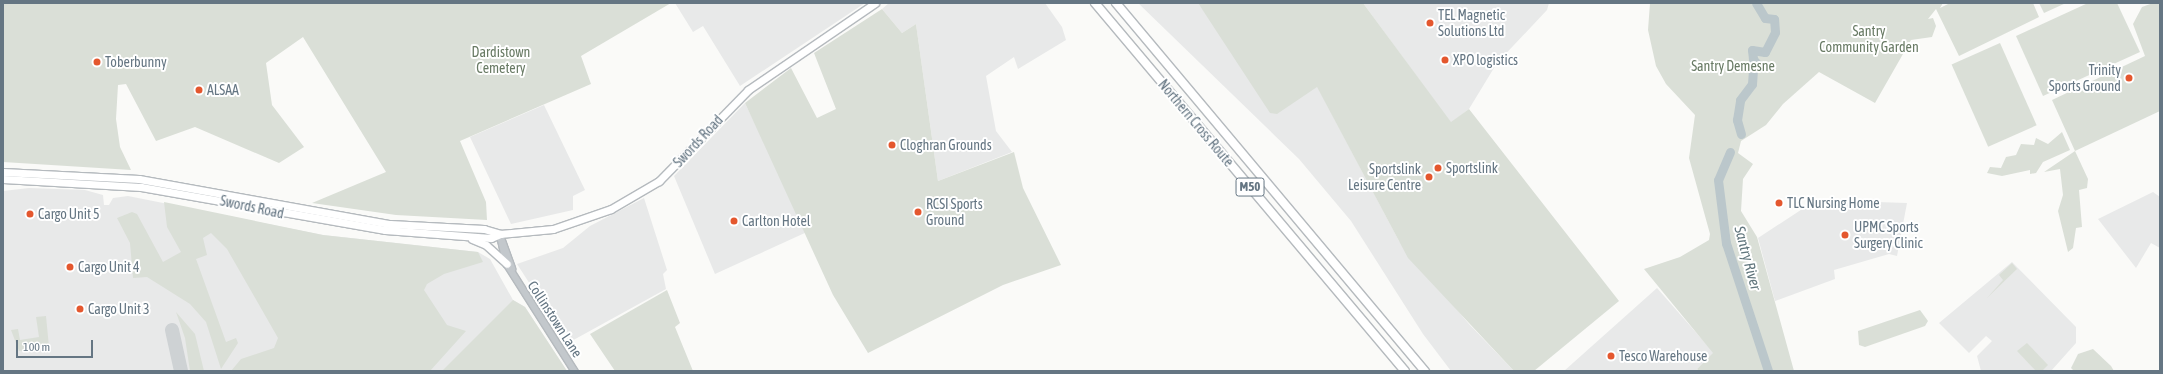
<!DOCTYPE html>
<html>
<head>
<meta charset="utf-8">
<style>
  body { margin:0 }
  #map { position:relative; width:2163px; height:374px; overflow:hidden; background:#fafaf8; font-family:"Asap Condensed",sans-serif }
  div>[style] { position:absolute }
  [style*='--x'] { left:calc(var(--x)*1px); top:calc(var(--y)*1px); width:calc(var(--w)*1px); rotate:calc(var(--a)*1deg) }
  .built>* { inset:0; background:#e8e9e9 }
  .green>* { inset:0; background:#dadfd7; transform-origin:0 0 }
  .river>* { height:9px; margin:-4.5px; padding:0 4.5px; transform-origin:4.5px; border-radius:4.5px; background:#bbc7cb }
  .taxiway>* { height:14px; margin:-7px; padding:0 7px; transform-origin:7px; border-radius:7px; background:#ced2d4 }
  .roads { filter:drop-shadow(1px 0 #b5babe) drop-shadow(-1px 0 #b5babe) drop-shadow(0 1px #b5babe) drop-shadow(0 -1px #b5babe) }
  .minor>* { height:5.5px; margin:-2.75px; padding:0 2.75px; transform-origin:2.75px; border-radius:2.75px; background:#c3c8cc }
  .major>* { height:7px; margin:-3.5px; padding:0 3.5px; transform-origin:3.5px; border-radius:3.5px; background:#fff }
  .highway>* { height:8px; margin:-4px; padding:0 4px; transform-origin:4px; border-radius:4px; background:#fff }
  .dots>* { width:11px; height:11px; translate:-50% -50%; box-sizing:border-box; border:2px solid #fff; border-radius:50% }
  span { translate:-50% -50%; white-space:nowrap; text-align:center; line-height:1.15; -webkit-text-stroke:4px #fff; paint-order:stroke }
  .shield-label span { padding:1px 3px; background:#fff; border:1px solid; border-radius:3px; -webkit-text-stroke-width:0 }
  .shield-label { font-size:13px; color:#657683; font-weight:700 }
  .poi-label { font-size:14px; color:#657683 }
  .left { translate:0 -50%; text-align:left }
  .right { translate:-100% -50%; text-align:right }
  .park-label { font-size:14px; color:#687a64 }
  .street-label { font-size:14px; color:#657683 }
  .water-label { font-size:15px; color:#60757c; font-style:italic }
  .frame { position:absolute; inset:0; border:4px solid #657683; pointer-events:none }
  .scale { position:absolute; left:16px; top:340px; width:77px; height:18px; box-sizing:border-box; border:2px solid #657683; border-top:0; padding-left:5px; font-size:12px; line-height:14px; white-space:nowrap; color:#657683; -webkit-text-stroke:3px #fff; paint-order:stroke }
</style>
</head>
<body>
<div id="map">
  <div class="built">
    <i style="clip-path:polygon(675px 3px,865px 3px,740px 86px,703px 26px,693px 32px)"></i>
    <i style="clip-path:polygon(889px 3px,1045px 3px,1062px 27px,1066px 40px,1018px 69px,1014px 57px,986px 76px,996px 131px,1012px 152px,938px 181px,916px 24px,902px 33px,882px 9px)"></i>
    <i style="clip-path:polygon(1138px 3px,1198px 3px,1210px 20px,1317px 86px,1399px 241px,1469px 324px,1514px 371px,1451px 371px,1423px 334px,1351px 221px,1299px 159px)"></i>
    <i style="clip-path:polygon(1363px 3px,1549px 3px,1547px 10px,1497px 63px,1469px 109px,1451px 123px)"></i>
    <i style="clip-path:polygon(745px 103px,807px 232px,715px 274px,674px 176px)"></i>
    <i style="clip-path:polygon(544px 105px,585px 190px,573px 196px,573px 210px,511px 224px,470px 137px)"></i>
    <i style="clip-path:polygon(29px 188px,85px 190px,103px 195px,104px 205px,109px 205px,113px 198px,128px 196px,323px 235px,478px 252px,490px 259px,513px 300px,525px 307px,567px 371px,3px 371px,3px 191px)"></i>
    <i style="clip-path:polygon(2153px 192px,2160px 197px,2160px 248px,2151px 243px,2136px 268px,2098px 219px)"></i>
    <i style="clip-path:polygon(644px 198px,667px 270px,663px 274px,666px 289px,568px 343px,517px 264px,563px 248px,590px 226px)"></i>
    <i style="clip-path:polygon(1816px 200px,1907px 203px,1897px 256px,1889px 254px,1834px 270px,1835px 279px,1775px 301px,1758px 238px)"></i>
    <i style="clip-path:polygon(2012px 262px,2076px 327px,2076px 343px,2051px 371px,1981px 371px,1977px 356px,1992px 341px,1986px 336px,1969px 353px,1939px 323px)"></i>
    <i style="clip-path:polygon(1657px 288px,1714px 353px,1697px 369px,1699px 371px,1564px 371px)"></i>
  </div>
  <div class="green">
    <i style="clip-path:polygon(3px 3px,671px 3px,581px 56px,591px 84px,460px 141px,486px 202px,487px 220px,396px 215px,312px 203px,386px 172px,303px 37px,266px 63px,272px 105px,304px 147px,279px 163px,195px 127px,156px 141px,126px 84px,118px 85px,116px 119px,120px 147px,131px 170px,3px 162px)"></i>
    <i style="clip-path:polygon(1198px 3px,1363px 3px,1451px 122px,1469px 109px,1619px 301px,1534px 371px,1514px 371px,1408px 258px,1317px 87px,1277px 114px,1270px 113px)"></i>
    <i style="clip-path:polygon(1650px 3px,1943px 3px,1940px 8px,1950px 3px,2033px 3px,2039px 17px,1959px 56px,1936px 9px,1928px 19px,1933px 18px,1936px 26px,1932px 37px,1911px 40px,1875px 103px,1819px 72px,1783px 104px,1766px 125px,1741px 141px,1738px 153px,1753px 164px,1743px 179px,1741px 211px,1757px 237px,1794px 371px,1699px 371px,1697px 369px,1713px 353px,1644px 269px,1680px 257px,1709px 240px,1710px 234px,1689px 158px,1695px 115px,1666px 84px,1656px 66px,1648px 30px)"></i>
    <i style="clip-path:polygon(2039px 3px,2066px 3px,2044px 13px)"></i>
    <i style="clip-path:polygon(2088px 3px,2117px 3px,2140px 52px,2043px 96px,2016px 36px)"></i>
    <i style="clip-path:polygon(2153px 3px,2160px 3px,2160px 111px,2075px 151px,2088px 179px,2087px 188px,2079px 190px,2082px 227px,2076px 228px,2073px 248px,2068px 252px,2058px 211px,2063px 195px,2060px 169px,2044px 172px,2075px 151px,2052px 100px,2145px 56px,2133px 24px,2142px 7px)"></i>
    <i style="clip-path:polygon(882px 9px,902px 33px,916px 24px,938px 181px,1014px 152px,1023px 188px,1061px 265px,1003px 285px,868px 353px,833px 295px,745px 103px,791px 68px,817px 118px,836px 109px,814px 53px)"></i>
    <i style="left:2000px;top:43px;width:90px;height:53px;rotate:66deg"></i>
    <i style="clip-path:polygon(2062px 132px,2070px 150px,2043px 162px,2036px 173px,2030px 174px,2030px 170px,2002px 176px,1987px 173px,1990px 167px,2001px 168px,2006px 157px,2016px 155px,2021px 144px,2034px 145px,2036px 138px,2048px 144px)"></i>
    <i style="clip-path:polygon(164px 202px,323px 235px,478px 252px,483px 262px,444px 274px,427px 284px,424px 290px,447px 325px,466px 331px,430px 371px,231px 371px,241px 359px,274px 348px,278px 338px,227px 249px,211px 233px,203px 238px,207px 255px,196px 259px,226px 342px,236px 338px,238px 343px,221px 369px,206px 322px,190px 304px,147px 277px,133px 278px,130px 243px,117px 218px,132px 212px,137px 214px,163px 262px,181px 252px,167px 227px)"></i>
    <i style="clip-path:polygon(2012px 263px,2017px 269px,1987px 298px,2003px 280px,1999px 275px)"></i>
    <i style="clip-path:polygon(667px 290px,680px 323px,675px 327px,693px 371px,615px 371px,590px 334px)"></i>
    <i style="clip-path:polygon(513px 300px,525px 307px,567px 371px,442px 371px)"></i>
    <i style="clip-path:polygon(1920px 310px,1928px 321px,1925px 326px,1865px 347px,1859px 345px,1858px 331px)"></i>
    <i style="clip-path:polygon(176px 312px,195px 334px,204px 371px,190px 371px,185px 338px)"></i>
    <i style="clip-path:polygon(46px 316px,49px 347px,19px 351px,11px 330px,18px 329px,20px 340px,39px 337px,36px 317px)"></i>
    <i style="clip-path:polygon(2027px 343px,2048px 365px,2042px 371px,2036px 371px,2017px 351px)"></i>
    <i style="clip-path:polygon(2093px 349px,2111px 366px,2114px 371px,2074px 371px,2071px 368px,2078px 354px)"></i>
  </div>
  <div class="river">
    <i style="--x:1741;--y:134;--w:15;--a:-106"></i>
    <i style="--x:1737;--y:120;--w:20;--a:-81"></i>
    <i style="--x:1740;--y:100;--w:20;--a:-53"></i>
    <i style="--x:1752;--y:84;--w:14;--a:-86"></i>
    <i style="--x:1753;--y:70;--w:7;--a:-45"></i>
    <i style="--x:1758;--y:65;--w:8;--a:-130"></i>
    <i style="--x:1753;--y:59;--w:9;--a:-96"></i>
    <i style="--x:1752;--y:50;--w:13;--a:9"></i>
    <i style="--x:1765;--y:52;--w:22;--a:-63"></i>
    <i style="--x:1775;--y:32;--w:13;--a:-94"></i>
    <i style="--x:1774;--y:19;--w:9;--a:-174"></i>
    <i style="--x:1765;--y:18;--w:17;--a:-121"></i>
    <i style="--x:1730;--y:152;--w:30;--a:113"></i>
    <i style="--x:1718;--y:180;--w:64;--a:82.8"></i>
    <i style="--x:1726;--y:243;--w:135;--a:71.8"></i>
  </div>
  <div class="taxiway">
    <i style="--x:172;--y:330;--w:42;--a:77.6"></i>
  </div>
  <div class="roads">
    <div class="minor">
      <i style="--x:500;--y:234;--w:31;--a:77"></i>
      <i style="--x:507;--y:264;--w:127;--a:57.6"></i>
      <i style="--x:500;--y:234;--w:37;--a:70"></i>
    </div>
    <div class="major">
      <i style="--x:3;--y:172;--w:136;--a:2.9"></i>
      <i style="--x:139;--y:179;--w:255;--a:10.2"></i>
      <i style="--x:390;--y:224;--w:94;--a:3"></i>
      <i style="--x:484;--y:229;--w:17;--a:17"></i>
      <i style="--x:500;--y:234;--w:53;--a:-5.4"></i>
      <i style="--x:553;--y:229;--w:61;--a:-19"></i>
      <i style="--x:611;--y:209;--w:56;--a:-30.3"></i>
      <i style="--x:659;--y:181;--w:127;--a:-45.6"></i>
      <i style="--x:748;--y:90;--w:154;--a:-34.4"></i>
      <i style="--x:3;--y:179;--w:138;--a:3.3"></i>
      <i style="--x:141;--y:187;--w:248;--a:10"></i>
      <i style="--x:385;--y:230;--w:106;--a:4.3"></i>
      <i style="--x:491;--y:238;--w:10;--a:-24"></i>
      <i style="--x:472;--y:239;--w:15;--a:23"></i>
      <i style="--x:486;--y:245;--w:28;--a:42"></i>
    </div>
    <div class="highway">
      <i style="--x:1095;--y:3;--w:481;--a:49.9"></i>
      <i style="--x:1116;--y:3;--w:481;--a:50"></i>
    </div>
  </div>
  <div class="dots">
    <i style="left:1430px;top:23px;background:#e4572e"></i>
    <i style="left:1445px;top:60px;background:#e4572e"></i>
    <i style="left:97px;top:62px;background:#e4572e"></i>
    <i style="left:2129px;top:78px;background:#e4572e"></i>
    <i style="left:199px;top:90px;background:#e4572e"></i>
    <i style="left:892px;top:145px;background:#e4572e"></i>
    <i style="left:1438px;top:168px;background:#e4572e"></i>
    <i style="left:1429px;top:177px;background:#e4572e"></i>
    <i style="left:1779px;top:203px;background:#e4572e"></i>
    <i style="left:918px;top:212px;background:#e4572e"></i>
    <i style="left:30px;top:214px;background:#e4572e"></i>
    <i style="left:734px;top:221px;background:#e4572e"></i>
    <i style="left:1845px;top:235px;background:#e4572e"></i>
    <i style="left:70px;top:267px;background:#e4572e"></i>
    <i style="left:80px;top:309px;background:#e4572e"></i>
    <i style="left:1611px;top:356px;background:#e4572e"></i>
  </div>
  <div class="shield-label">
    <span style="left:1250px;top:187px">M50</span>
  </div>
  <div class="poi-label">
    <span class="left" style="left:1438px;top:23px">TEL Magnetic<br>Solutions Ltd</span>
    <span class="left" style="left:1453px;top:60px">XPO logistics</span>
    <span class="left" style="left:105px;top:62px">Toberbunny</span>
    <span class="right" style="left:2121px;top:78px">Trinity<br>Sports Ground</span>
    <span class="left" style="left:207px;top:90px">ALSAA</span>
    <span class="left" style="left:900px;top:145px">Cloghran Grounds</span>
    <span class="left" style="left:1446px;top:168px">Sportslink</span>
    <span class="right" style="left:1421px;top:177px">Sportslink<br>Leisure Centre</span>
    <span class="left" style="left:1787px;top:203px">TLC Nursing Home</span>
    <span class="left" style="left:926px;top:212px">RCSI Sports<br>Ground</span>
    <span class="left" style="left:38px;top:214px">Cargo Unit 5</span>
    <span class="left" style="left:742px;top:221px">Carlton Hotel</span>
    <span class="left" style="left:1854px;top:235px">UPMC Sports<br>Surgery Clinic</span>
    <span class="left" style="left:78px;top:267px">Cargo Unit 4</span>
    <span class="left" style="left:88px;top:309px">Cargo Unit 3</span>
    <span class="left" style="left:1619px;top:356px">Tesco Warehouse</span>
  </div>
  <div class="park-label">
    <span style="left:1869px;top:39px">Santry<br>Community Garden</span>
    <span style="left:501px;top:60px">Dardistown<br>Cemetery</span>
    <span style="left:1733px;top:66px">Santry Demesne</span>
  </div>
  <div class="street-label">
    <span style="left:1196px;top:123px;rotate:50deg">Northern Cross Route</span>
    <span style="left:698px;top:141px;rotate:-47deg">Swords Road</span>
    <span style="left:252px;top:207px;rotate:12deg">Swords Road</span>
    <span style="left:555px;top:319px;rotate:57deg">Collinstown Lane</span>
  </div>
  <div class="water-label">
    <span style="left:1748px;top:258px;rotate:75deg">Santry River</span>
  </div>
  <div class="frame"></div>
  <div class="scale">100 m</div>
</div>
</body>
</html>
